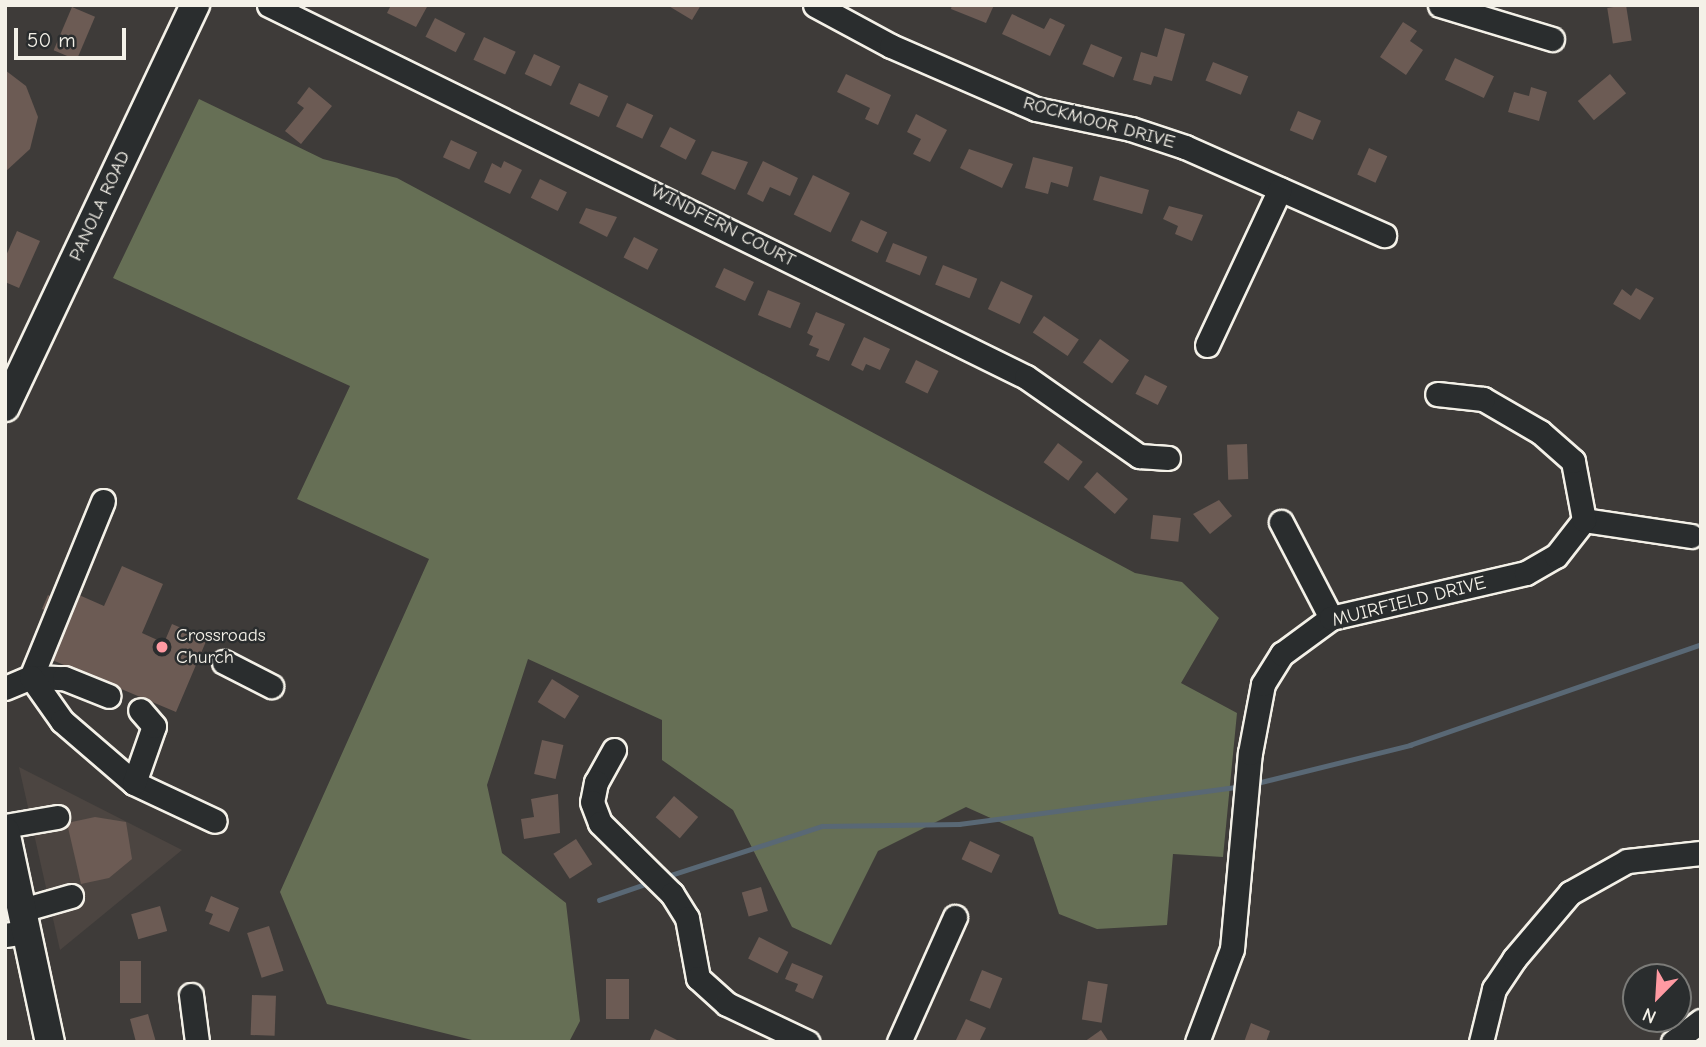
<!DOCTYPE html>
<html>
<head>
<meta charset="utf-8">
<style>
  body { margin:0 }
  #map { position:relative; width:1706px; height:1047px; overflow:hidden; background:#3e3b39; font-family:"Comic Neue",sans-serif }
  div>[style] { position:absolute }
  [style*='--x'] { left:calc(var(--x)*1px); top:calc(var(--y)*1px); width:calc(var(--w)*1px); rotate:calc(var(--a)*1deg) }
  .built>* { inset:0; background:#4c4541 }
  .green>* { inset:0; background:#666f55 }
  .stream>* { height:4.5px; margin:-2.25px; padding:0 2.25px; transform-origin:2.25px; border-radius:2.25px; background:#596875 }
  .building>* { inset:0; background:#6c5b54; transform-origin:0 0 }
  .roads { filter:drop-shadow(2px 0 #f4f1e8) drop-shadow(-2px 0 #f4f1e8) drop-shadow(0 2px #f4f1e8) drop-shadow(0 -2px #f4f1e8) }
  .minor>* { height:23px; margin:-11.5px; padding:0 11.5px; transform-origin:11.5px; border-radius:11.5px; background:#2a2d2e }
  .major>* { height:28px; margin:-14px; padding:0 14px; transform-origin:14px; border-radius:14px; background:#2a2d2e }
  .dots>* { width:19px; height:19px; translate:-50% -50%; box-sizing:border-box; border:4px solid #2a2d2e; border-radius:50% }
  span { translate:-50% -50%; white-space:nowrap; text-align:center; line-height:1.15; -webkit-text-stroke:5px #2a2d2e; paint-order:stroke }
  .street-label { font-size:19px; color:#f4f1e8 }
  .poi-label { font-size:19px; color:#f4f1e8 }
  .left { translate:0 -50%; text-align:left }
  .frame { position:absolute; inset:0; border:7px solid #f4f1e8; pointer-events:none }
  .north { position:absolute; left:1622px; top:963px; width:70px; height:70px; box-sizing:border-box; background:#2a2d2e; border:2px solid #7b7b78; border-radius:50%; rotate:204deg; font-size:19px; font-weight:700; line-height:28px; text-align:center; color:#f4f1e8 }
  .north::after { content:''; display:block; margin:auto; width:24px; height:32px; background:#ff9aa2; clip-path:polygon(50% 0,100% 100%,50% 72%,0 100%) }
  .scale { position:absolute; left:14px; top:28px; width:112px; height:32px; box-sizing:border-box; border:4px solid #f4f1e8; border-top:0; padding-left:9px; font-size:21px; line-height:24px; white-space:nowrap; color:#f4f1e8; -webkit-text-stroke:5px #2a2d2e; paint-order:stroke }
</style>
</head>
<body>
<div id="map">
  <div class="built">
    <i style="clip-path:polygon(19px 767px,182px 850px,60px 950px)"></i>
  </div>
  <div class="green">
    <i style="clip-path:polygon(199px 99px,323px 159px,397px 178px,1135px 573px,1182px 582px,1219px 618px,1181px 683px,1237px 713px,1223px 857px,1173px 854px,1167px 925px,1097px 929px,1059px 914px,1033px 837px,966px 807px,878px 851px,831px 945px,792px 927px,733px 810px,662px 760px,662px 720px,528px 659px,487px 785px,502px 853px,566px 903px,580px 1021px,569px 1042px,480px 1042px,327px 1004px,280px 892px,429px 559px,297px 499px,350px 386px,113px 278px)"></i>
  </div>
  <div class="stream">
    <i style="--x:1261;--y:782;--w:154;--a:-13.9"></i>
    <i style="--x:1410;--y:745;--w:308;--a:-19.1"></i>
    <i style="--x:665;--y:877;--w:165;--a:-18"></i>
    <i style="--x:822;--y:826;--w:137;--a:-0.8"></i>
    <i style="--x:959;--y:824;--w:279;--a:-7.6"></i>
    <i style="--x:599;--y:900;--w:55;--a:-19.1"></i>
  </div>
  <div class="building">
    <i style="clip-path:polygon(391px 5px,428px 5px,416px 27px,387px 13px)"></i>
    <i style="clip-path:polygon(667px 5px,701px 5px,692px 20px)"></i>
    <i style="clip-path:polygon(952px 5px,994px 5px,986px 23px,951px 9px)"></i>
    <i style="left:1626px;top:5px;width:36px;height:19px;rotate:81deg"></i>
    <i style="left:72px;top:7px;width:25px;height:47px;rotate:23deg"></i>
    <i style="clip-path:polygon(1012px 14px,1044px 29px,1050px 18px,1065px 25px,1050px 56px,1002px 34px)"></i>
    <i style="left:435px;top:18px;width:34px;height:21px;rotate:27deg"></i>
    <i style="clip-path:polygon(1403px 22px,1417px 31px,1410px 41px,1423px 50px,1406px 75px,1380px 57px)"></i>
    <i style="clip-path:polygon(1165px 28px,1185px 34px,1172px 81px,1154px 76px,1151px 85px,1133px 80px,1141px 52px,1157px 57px)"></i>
    <i style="left:484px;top:37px;width:35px;height:25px;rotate:25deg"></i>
    <i style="left:1091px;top:44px;width:34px;height:22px;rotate:23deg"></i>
    <i style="left:534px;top:54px;width:29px;height:22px;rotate:25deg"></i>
    <i style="left:1455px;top:58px;width:43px;height:24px;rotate:25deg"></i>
    <i style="left:1213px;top:62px;width:38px;height:20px;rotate:22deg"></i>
    <i style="clip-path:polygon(5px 70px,26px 86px,38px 117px,30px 149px,5px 172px)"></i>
    <i style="clip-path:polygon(846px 74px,891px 95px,878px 125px,865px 119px,870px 108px,837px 92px)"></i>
    <i style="left:1610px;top:74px;width:25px;height:42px;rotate:50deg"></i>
    <i style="left:579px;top:83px;width:32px;height:23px;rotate:24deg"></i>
    <i style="clip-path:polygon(309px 87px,332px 106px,301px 144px,285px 131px,304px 108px,297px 103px)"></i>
    <i style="clip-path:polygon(1531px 87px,1547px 92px,1539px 121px,1508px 112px,1514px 92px,1529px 96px)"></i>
    <i style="left:627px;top:103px;width:29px;height:26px;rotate:25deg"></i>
    <i style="left:1298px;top:111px;width:25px;height:21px;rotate:23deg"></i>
    <i style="clip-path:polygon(916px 114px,947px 130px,930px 162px,913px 154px,921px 139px,907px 132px)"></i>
    <i style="left:670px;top:127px;width:29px;height:22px;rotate:27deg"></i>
    <i style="left:451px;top:140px;width:29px;height:19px;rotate:25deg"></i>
    <i style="left:1369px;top:148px;width:20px;height:29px;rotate:24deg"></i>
    <i style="clip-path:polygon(969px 149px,1013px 164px,1002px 188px,960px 168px)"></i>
    <i style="clip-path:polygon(712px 151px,748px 162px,735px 190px,701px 174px)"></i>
    <i style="clip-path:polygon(1033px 157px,1073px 167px,1068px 187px,1051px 182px,1048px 194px,1025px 188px)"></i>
    <i style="clip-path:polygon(504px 161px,522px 170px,510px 194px,484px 182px,492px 163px,501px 168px)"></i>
    <i style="clip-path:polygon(763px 161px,798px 178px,790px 196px,770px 187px,763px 202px,747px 194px)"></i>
    <i style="left:813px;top:175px;width:41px;height:44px;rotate:26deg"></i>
    <i style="left:1100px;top:176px;width:51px;height:25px;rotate:16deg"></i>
    <i style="left:540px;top:179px;width:30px;height:21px;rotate:26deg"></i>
    <i style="clip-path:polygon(1169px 206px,1203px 215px,1192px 241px,1175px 234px,1178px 226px,1163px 219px)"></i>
    <i style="clip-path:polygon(586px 208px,617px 217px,607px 237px,579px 223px)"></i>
    <i style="left:861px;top:220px;width:29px;height:23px;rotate:25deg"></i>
    <i style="clip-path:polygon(17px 231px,40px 241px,19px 288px,5px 282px,5px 258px)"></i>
    <i style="left:634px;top:237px;width:27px;height:23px;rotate:27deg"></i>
    <i style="left:893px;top:243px;width:37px;height:20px;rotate:22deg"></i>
    <i style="left:943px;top:265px;width:37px;height:21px;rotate:22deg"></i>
    <i style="left:724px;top:268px;width:33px;height:21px;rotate:25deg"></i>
    <i style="left:1001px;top:281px;width:35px;height:31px;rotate:25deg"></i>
    <i style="clip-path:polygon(1636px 288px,1654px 298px,1640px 320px,1613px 304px,1622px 289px,1631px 296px)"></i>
    <i style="left:768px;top:290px;width:35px;height:27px;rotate:22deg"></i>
    <i style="clip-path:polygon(816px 312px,845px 324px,829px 361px,816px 356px,819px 349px,809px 345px,813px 336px,807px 333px)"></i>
    <i style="left:1044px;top:316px;width:42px;height:20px;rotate:34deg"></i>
    <i style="clip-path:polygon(864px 337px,890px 349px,880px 370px,866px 364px,863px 371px,851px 365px)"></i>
    <i style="left:1100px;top:339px;width:36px;height:29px;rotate:36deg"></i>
    <i style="left:916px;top:360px;width:25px;height:25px;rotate:26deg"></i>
    <i style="left:1145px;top:375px;width:25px;height:21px;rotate:27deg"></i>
    <i style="left:1058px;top:443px;width:31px;height:24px;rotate:37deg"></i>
    <i style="left:1247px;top:444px;width:35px;height:20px;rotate:88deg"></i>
    <i style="left:1097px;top:472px;width:41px;height:20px;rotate:41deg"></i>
    <i style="clip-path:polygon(1219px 500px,1232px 516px,1210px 534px,1193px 514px)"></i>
    <i style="left:1153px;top:515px;width:28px;height:24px;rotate:6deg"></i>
    <i style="clip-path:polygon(122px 566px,163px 584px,142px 633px,164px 643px,172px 624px,207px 639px,176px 712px,45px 657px,62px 618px,42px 609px,48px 595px,74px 606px,79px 595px,104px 606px)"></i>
    <i style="left:552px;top:679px;width:32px;height:27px;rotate:32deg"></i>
    <i style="left:542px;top:740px;width:22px;height:35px;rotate:13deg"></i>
    <i style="clip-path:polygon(558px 794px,560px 833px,524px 839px,521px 819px,534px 817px,531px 799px)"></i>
    <i style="left:674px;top:796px;width:32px;height:28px;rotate:41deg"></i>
    <i style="clip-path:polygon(95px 817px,126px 822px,132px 859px,109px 878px,81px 884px,67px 823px)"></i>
    <i style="left:576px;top:839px;width:30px;height:27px;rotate:57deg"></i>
    <i style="left:970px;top:841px;width:33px;height:20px;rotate:25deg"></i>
    <i style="left:761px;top:887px;width:25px;height:20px;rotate:74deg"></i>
    <i style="clip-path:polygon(211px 896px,239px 908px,229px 932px,209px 924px,213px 914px,205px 911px)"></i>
    <i style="left:160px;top:906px;width:26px;height:30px;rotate:74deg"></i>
    <i style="left:269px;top:926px;width:47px;height:23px;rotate:72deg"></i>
    <i style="left:759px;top:937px;width:33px;height:24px;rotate:27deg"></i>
    <i style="left:120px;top:961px;width:21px;height:42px"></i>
    <i style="clip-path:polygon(792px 963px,823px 976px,813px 999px,795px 991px,798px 984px,785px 979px)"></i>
    <i style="left:982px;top:970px;width:22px;height:33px;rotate:22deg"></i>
    <i style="left:606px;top:979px;width:23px;height:40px"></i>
    <i style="left:1088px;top:981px;width:20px;height:39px;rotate:9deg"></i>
    <i style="left:252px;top:995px;width:24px;height:40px;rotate:2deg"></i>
    <i style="clip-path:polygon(148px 1014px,156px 1042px,136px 1042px,130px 1019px)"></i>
    <i style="clip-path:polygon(966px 1019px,986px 1028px,979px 1042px,955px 1042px)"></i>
    <i style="clip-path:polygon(1251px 1023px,1270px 1031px,1266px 1042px,1244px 1042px)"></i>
    <i style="clip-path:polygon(655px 1029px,681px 1042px,649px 1042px)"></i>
    <i style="clip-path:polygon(1101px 1030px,1109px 1042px,1084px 1042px)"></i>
  </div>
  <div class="roads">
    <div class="minor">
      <i style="--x:269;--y:5;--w:843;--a:26.17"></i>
      <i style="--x:1026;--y:377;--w:138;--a:35"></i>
      <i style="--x:1139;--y:456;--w:29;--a:4"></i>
      <i style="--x:815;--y:5;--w:86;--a:28.3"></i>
      <i style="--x:891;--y:46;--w:158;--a:23.5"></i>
      <i style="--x:1036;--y:109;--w:97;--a:11.9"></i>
      <i style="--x:1131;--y:129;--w:57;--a:18.4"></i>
      <i style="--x:1185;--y:147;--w:218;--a:23.9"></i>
      <i style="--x:1440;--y:5;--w:117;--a:16.9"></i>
      <i style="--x:1207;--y:345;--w:172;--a:-64.9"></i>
      <i style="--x:103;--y:501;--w:190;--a:112.2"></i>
      <i style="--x:31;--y:677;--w:33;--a:2"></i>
      <i style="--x:64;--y:678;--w:48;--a:21.8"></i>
      <i style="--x:1584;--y:520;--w:108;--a:8.5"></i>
      <i style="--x:1281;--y:522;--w:108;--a:62.5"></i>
      <i style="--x:224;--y:662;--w:53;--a:27.1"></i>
      <i style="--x:5;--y:688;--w:28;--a:-23"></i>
      <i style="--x:31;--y:677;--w:54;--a:54.8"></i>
      <i style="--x:62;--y:721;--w:95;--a:40.7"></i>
      <i style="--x:134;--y:783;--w:89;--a:25.1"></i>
      <i style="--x:614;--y:750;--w:37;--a:119"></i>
      <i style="--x:596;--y:782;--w:20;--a:101"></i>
      <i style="--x:592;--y:802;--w:22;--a:69"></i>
      <i style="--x:600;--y:823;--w:101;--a:44.6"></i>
      <i style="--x:672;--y:894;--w:28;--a:58"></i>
      <i style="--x:687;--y:918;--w:61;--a:79.6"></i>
      <i style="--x:698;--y:978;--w:39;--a:42"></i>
      <i style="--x:727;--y:1004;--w:89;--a:25.4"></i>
      <i style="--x:134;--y:783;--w:60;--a:-70.7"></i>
      <i style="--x:154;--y:726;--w:21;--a:-131"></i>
      <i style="--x:5;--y:826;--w:53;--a:-9.8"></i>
      <i style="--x:22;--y:910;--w:51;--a:-15.9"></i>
      <i style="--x:5;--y:935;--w:22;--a:-8"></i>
      <i style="--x:191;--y:995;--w:47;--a:82.7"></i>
      <i style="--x:899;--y:1042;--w:137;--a:-65.9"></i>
      <i style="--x:1197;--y:1042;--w:99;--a:-69.4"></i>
      <i style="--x:1232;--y:949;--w:197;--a:-84.8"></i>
      <i style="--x:1250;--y:753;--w:70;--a:-79.3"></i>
      <i style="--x:1263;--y:684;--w:36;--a:-58"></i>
      <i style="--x:1282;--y:654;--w:61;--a:-36.3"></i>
      <i style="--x:1331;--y:618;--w:200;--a:-13"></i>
      <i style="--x:1526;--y:573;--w:34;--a:-30"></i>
      <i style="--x:1556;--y:556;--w:46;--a:-52.1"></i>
      <i style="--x:1584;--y:520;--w:60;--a:-100.6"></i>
      <i style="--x:1573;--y:461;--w:44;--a:-138.7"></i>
      <i style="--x:1540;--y:432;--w:66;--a:-149.9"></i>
      <i style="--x:1483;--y:399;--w:46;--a:-173.8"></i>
      <i style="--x:1481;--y:1042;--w:55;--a:-76.2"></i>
      <i style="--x:1494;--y:989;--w:36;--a:-56"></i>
      <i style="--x:1514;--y:959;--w:87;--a:-49.7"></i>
      <i style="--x:1570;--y:893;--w:65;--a:-29.3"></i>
      <i style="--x:1627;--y:861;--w:74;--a:-6.2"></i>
      <i style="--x:1673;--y:1042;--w:35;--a:-37"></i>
    </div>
    <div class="major">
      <i style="--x:5;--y:407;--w:445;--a:-64.7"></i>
      <i style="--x:5;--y:831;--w:216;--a:78"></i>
    </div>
  </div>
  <div class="dots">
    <i style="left:162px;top:647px;background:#ff9aa2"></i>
  </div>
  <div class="street-label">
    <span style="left:1099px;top:123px;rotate:15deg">ROCKMOOR DRIVE</span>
    <span style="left:100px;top:206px;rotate:-65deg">PANOLA ROAD</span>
    <span style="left:723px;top:226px;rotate:27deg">WINDFERN COURT</span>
    <span style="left:1409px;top:602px;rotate:-14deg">MUIRFIELD DRIVE</span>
  </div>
  <div class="poi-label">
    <span class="left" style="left:176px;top:647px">Crossroads<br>Church</span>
  </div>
  <div class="frame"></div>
  <div class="north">N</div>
  <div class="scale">50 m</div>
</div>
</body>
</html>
